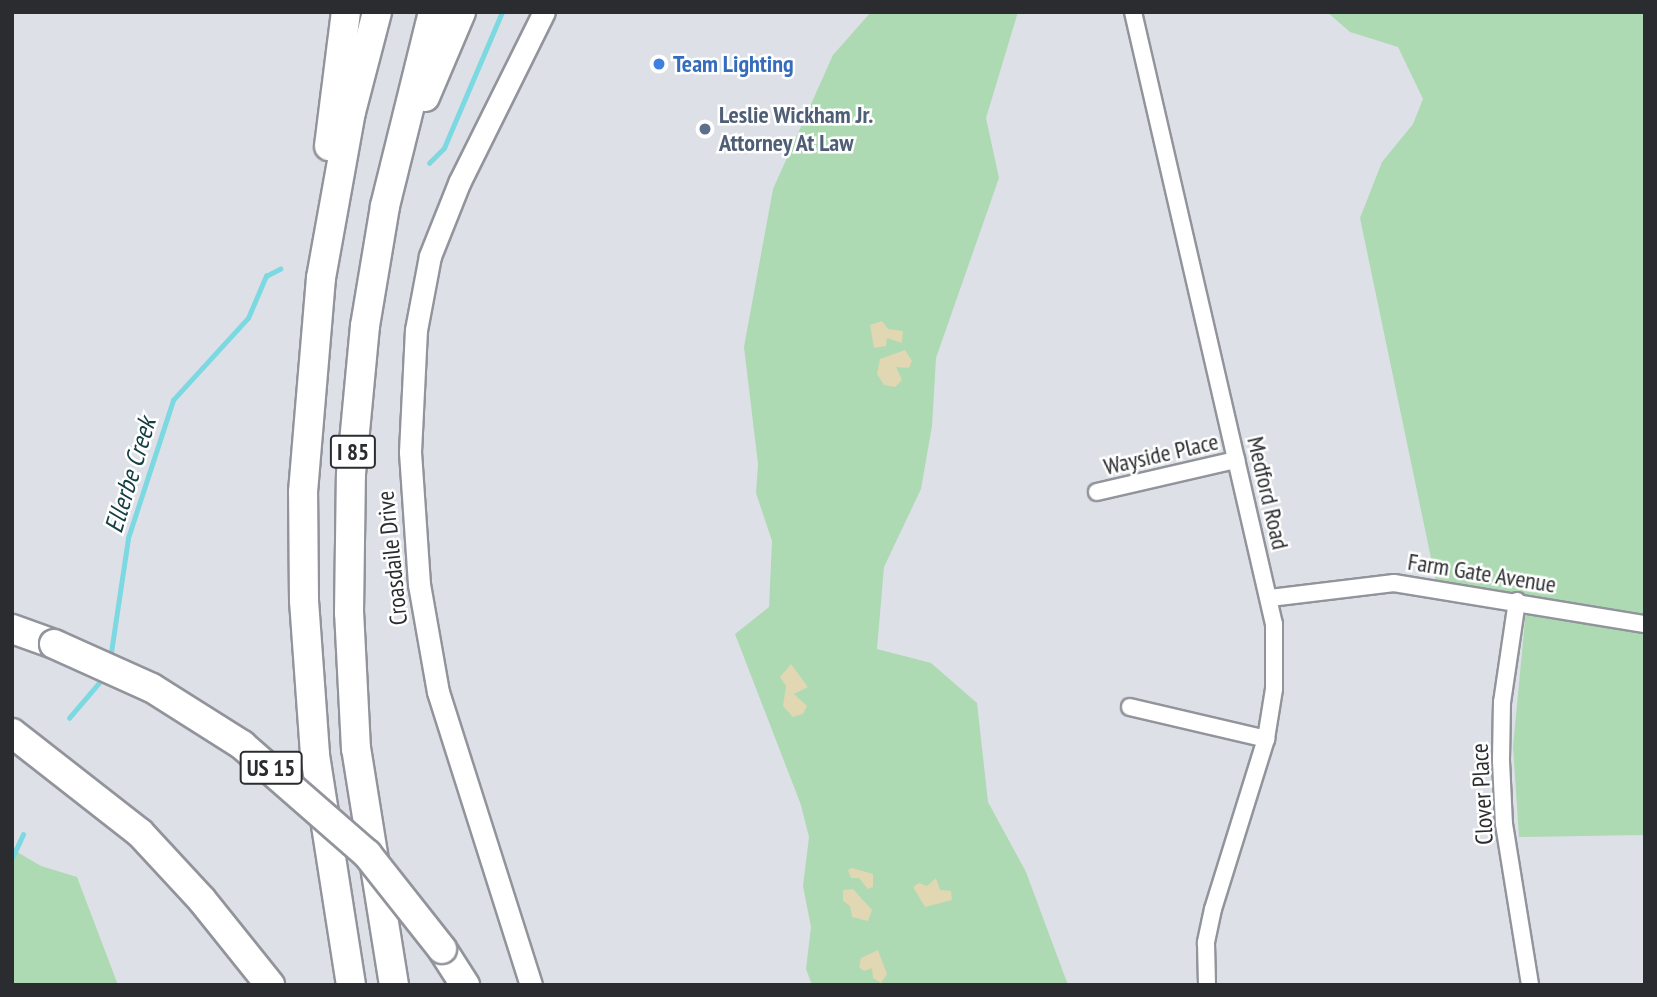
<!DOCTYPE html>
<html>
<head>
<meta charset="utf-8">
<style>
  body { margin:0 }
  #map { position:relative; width:1657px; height:997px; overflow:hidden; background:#dee0e8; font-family:"PT Sans Narrow",sans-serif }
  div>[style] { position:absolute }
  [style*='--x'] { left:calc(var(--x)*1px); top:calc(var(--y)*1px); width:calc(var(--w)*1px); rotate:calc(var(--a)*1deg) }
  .green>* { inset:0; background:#addab2 }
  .sand>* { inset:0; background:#e1d7b2 }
  .stream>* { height:4.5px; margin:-2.25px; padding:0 2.25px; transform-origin:2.25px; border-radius:2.25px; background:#7cd8e1 }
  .roads { filter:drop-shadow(2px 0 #92949c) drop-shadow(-2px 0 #92949c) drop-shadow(0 2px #92949c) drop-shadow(0 -2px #92949c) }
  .street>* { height:16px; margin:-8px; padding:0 8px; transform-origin:8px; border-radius:8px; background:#fff }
  .secondary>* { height:21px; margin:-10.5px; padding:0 10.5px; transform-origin:10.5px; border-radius:10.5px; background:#fff }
  .highway>* { height:28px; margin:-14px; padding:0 14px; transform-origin:14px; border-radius:14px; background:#fff }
  .bridges { filter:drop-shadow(2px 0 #92949c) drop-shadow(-2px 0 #92949c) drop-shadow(0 2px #92949c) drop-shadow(0 -2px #92949c) }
  .highway-bridge>* { height:28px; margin:-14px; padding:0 14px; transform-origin:14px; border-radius:14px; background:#fff }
  .dots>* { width:19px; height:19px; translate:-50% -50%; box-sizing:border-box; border:4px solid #fff; border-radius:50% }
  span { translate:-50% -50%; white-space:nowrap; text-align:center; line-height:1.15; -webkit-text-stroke:5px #fff; paint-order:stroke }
  .shield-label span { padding:2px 5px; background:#fff; border:2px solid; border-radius:5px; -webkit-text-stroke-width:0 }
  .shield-label { font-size:23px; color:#2b2c2f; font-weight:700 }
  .shop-label { font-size:24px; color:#366cbe; font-weight:700 }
  .left { translate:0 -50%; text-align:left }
  .service-label { font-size:24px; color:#4e5e75; font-weight:700 }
  .street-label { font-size:24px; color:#2b2c2f }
  .water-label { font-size:26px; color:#154145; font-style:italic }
  .frame { position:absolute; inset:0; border:14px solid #2b2c2f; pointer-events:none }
</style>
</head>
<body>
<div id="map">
  <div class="green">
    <i style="clip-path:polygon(871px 12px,1018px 12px,986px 118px,999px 178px,936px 358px,932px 426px,921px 489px,884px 567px,877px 649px,931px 663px,977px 703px,988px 802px,1026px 872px,1068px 985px,812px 985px,806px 969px,811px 927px,803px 886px,809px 837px,801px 805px,735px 634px,769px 607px,772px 541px,756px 493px,758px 464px,744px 347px,773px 189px,833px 55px)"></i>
    <i style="clip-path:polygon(1327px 12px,1645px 12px,1645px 835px,1519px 837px,1513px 747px,1527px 599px,1436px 582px,1360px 218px,1382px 162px,1413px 124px,1423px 99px,1398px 47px,1350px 32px)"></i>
    <i style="clip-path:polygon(12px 849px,41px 866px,77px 877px,118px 985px,12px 985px)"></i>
  </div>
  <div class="sand">
    <i style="clip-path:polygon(882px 321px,888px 329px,903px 331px,902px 343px,887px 338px,886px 346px,874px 348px,870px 325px)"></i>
    <i style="clip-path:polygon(905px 350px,912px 361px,909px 368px,896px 367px,902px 380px,895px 387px,884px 385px,877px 374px,880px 359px)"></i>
    <i style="clip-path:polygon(791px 664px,808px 687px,794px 694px,807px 706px,803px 714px,793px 717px,783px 706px,786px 686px,780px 677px)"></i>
    <i style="clip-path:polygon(852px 868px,873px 874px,873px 887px,868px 889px,859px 878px,851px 878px,848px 870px)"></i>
    <i style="clip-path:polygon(936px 878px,940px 890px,951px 891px,952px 900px,925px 907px,913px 887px,919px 883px,927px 886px)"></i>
    <i style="clip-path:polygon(853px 889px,872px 910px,868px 921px,852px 917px,850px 906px,843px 901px,843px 890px)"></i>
    <i style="clip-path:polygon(878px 950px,887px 974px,881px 983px,873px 978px,872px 968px,864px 971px,859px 967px,861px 958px)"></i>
  </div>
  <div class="stream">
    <i style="--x:429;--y:163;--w:21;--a:-45"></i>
    <i style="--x:444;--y:148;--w:148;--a:-66.9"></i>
    <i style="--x:110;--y:659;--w:122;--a:-81.5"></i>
    <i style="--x:128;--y:538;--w:145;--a:-71.9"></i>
    <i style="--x:173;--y:400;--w:111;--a:-47.6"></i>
    <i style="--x:248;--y:318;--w:46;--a:-66.8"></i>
    <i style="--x:266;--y:276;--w:16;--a:-27"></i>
    <i style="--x:69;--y:718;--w:54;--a:-49.5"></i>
    <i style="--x:12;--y:858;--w:26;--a:-65"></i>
  </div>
  <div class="roads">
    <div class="street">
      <i style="--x:1133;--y:12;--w:628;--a:77.03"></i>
      <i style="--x:1274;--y:624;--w:65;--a:90"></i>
      <i style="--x:1274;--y:689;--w:51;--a:99.1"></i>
      <i style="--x:1266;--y:739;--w:178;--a:107.3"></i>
      <i style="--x:1213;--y:909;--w:35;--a:102"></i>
      <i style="--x:1206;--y:943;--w:42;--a:88.6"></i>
      <i style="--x:1097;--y:492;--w:143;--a:-13"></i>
      <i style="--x:1270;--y:598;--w:125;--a:-6.9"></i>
      <i style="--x:1394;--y:583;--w:254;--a:9.3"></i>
      <i style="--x:1517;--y:601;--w:102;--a:98.4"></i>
      <i style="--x:1502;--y:702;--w:59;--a:91"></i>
      <i style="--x:1501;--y:761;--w:63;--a:87.3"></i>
      <i style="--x:1504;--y:824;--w:163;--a:80.8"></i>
      <i style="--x:1130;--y:707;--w:140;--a:13.2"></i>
    </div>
    <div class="secondary">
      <i style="--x:531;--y:985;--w:307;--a:-107.6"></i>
      <i style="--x:438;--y:692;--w:110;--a:-100"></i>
      <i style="--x:419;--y:584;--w:132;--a:-93.9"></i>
      <i style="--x:410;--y:452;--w:122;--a:-87.2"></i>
      <i style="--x:416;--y:330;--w:75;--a:-79.3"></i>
      <i style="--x:430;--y:256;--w:79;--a:-68.3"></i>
      <i style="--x:459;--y:183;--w:191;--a:-63.6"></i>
    </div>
    <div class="highway">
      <i style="--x:425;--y:97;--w:92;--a:-67"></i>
      <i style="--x:329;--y:146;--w:135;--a:-82.8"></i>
      <i style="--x:12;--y:629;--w:45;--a:19.7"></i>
      <i style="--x:12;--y:733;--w:162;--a:38"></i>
      <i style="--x:140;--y:833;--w:91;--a:47.2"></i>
      <i style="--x:202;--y:900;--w:109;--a:51.3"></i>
      <i style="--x:442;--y:949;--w:43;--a:57.4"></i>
      <i style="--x:351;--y:985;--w:234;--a:-98.9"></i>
      <i style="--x:315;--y:754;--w:154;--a:-94.1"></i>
      <i style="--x:304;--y:600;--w:108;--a:-90.5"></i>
      <i style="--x:303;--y:492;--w:215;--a:-85.2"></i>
      <i style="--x:321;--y:278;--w:169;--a:-79.8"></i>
      <i style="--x:351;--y:112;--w:103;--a:-75.4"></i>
      <i style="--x:394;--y:985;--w:239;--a:-99.1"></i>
      <i style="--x:356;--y:749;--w:136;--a:-92.9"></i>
      <i style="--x:349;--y:613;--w:139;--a:-89.2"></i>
      <i style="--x:351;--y:474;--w:149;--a:-84.6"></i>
      <i style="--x:365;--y:326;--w:122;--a:-80.5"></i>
      <i style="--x:385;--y:206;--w:200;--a:-76.1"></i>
    </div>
  </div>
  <div class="bridges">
    <div class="highway-bridge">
      <i style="--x:54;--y:644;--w:107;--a:24.2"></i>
      <i style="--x:152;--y:688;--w:107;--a:32.3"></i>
      <i style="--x:242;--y:745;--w:166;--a:41.1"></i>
      <i style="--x:367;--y:854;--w:121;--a:51.7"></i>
    </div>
  </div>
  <div class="dots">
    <i style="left:659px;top:64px;background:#3f7fe0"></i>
    <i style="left:705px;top:129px;background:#5c6f8a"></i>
  </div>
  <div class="shield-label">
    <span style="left:353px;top:452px">I 85</span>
    <span style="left:271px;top:768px">US 15</span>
  </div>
  <div class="shop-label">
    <span class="left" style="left:673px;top:64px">Team Lighting</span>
  </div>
  <div class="service-label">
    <span class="left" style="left:719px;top:129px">Leslie Wickham Jr.<br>Attorney At Law</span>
  </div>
  <div class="street-label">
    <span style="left:1161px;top:454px;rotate:-13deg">Wayside Place</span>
    <span style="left:1268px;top:493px;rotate:77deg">Medford Road</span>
    <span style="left:392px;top:558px;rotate:-96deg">Croasdaile Drive</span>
    <span style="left:1482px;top:573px;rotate:9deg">Farm Gate Avenue</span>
    <span style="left:1482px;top:794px;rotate:-93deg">Clover Place</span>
  </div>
  <div class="water-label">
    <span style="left:130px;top:475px;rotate:-73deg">Ellerbe Creek</span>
  </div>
  <div class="frame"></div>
</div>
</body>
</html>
